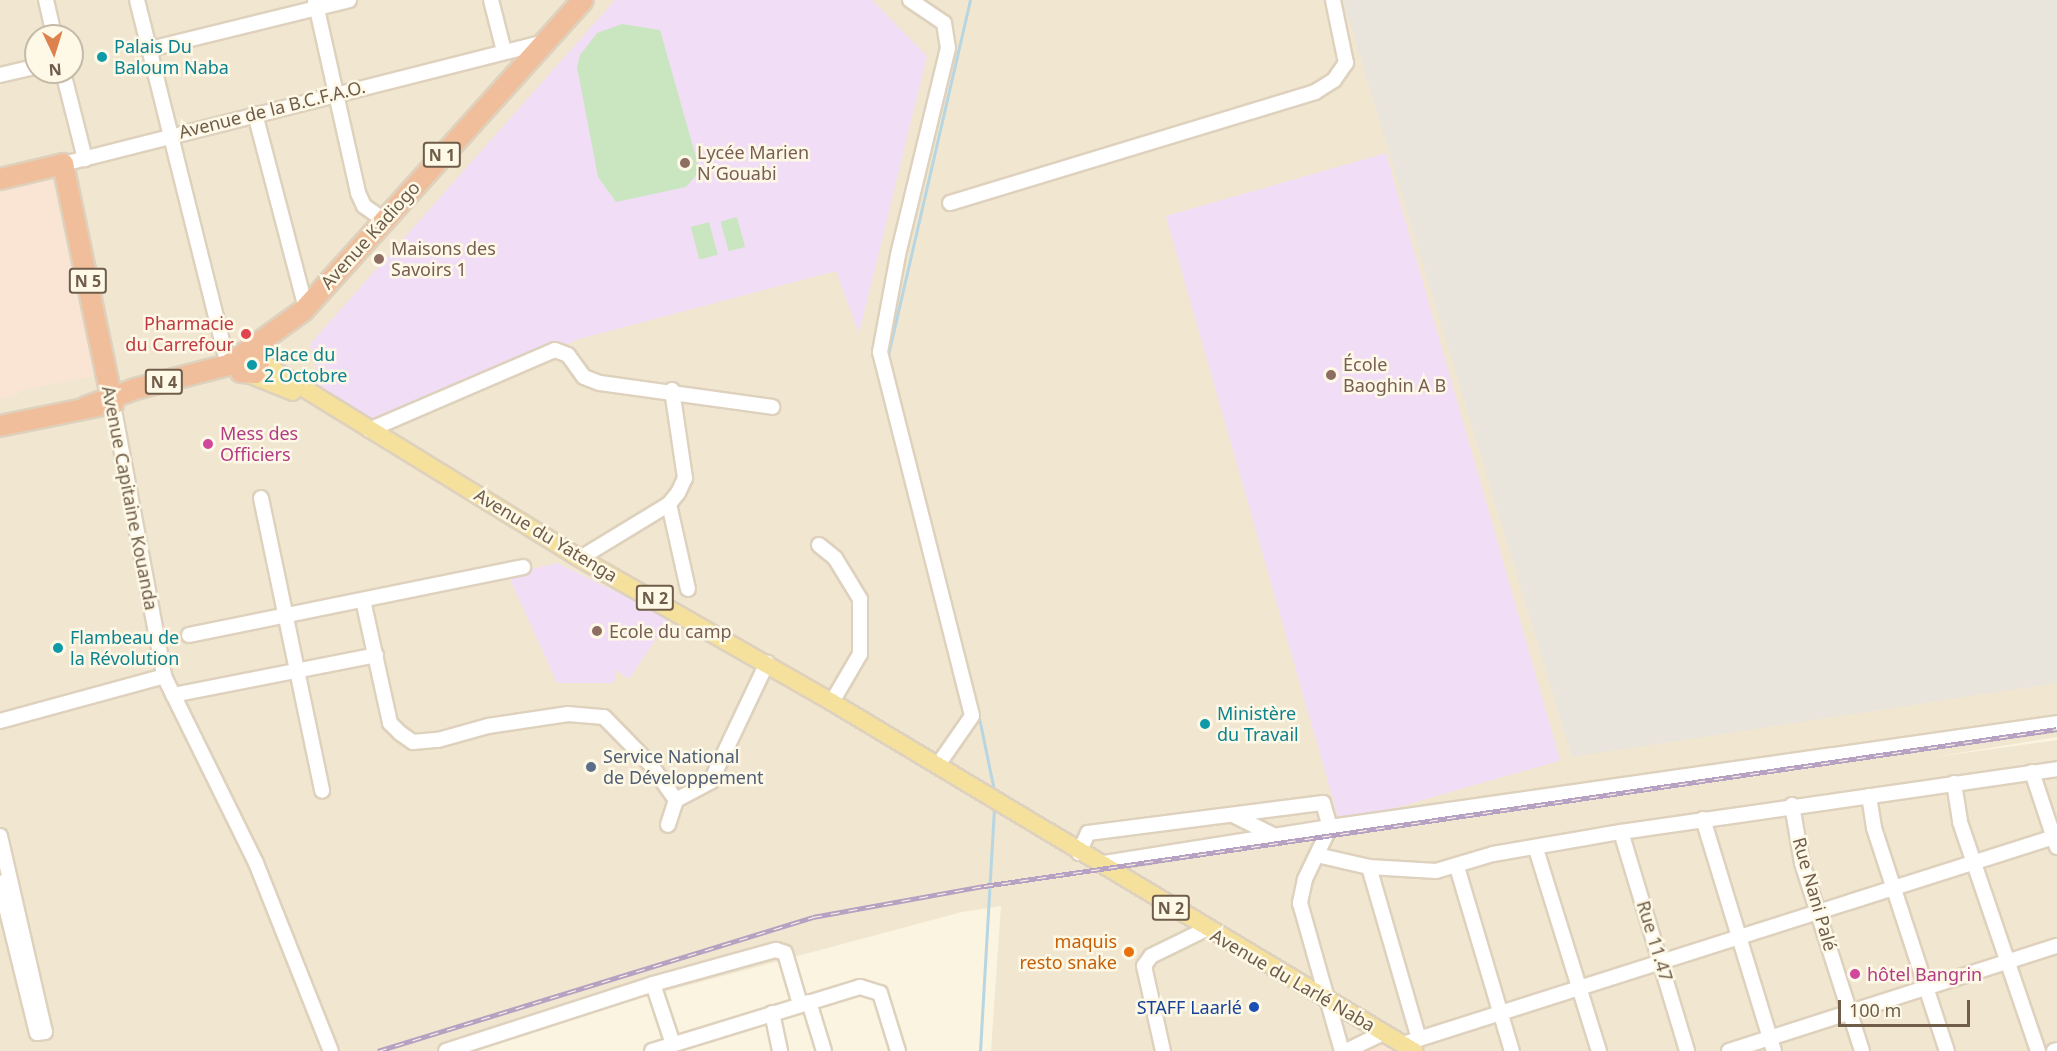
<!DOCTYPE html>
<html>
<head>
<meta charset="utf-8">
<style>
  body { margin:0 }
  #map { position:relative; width:2057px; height:1051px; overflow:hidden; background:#faf4e1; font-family:"Noto Sans",sans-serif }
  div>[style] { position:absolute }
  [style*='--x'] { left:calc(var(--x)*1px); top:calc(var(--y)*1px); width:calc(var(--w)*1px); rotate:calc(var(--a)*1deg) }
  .residential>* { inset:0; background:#f1e7d0 }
  .commercial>* { inset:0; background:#fae5d5 }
  .industrial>* { inset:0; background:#e9e4dc }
  .education>* { inset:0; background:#f1def6; transform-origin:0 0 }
  .green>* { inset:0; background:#cae6c1; transform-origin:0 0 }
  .stream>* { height:3px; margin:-1.5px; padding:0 1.5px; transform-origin:1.5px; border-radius:1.5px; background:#b7d6e2 }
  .roads { filter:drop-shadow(2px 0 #ded1bd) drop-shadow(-2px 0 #ded1bd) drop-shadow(0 2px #ded1bd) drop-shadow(0 -2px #ded1bd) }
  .minor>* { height:14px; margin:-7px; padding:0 7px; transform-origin:7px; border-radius:7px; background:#fff }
  .major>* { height:16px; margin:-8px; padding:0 8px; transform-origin:8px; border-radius:8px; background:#f6e19c }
  .highway>* { height:20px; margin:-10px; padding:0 10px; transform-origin:10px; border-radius:10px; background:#f1be9b }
  .rail>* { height:5px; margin-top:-2.5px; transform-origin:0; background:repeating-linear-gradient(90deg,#fef8e6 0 9px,#b7a1c2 0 18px); box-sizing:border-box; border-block:2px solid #b7a1c2 }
  .dots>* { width:16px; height:16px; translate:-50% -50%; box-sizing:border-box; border:3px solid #fef8e6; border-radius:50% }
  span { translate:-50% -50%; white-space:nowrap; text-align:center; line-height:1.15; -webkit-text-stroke:5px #fef8e6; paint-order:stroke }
  .shield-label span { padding:2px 4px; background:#fef8e6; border:2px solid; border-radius:4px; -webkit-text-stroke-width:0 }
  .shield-label { font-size:16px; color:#6f5d4a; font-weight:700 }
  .culture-label { font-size:18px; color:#0d838f }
  .left { translate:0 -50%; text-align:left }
  .street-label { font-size:18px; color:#6f5d4a }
  .education-label { font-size:18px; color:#785e54 }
  .health-label { font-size:18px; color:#be3a42 }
  .right { translate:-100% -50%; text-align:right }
  .hotel-label { font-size:18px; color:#b23c85 }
  .service-label { font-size:18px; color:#4e5e75 }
  .food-label { font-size:18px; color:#c56008 }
  .transit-label { font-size:18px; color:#164399 }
  .north { position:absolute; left:24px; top:24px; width:60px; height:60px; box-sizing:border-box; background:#fef8e6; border:2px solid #c5baa8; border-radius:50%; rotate:176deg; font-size:16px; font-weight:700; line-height:24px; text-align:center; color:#6f5d4a }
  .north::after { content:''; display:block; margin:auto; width:21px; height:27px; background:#dd824c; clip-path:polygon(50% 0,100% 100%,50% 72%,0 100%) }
  .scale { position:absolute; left:1838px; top:1000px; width:132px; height:27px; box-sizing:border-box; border:3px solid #6f5d4a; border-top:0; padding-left:8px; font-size:18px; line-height:21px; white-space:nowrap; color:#6f5d4a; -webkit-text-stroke:4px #fef8e6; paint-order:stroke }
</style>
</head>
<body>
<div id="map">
  <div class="residential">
    <i style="clip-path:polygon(evenodd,0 0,2057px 0,2057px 737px,1928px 758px,2057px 740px,2057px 1051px,991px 1051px,1001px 906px,962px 912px,442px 1051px,0 1051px,0 0,36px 36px,72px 36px,72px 72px,36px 72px,36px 36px)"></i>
  </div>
  <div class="commercial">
    <i style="clip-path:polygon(52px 180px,94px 376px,18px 391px,19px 394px,0 399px,0 192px)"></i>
    <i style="clip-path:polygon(1377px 1039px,1398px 1051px,1354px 1051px)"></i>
  </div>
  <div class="industrial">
    <i style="clip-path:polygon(1343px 0,2057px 0,2057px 683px,1572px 757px)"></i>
  </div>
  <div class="education">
    <i style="clip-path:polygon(615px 0,872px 0,927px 56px,859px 334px,836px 271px,579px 339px,375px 424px,322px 392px,310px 344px)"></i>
    <i style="left:1386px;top:153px;width:632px;height:229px;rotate:74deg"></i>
    <i style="clip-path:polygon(557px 563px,670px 618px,629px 679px,616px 670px,614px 683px,557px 683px,508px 575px)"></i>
  </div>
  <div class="green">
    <i style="clip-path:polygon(622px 24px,660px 30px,700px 171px,686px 187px,616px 202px,598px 177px,577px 67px,580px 55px,597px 33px)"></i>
    <i style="left:737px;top:217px;width:31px;height:17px;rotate:75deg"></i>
    <i style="left:709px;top:222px;width:34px;height:19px;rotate:75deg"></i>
  </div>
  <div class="stream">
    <i style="--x:966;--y:663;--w:318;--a:-104.2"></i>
    <i style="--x:888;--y:355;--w:364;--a:-77"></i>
    <i style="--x:978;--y:713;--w:84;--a:78.3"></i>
    <i style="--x:980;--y:1051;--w:244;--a:-86.7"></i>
  </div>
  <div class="roads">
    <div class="minor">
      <i style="--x:46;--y:0;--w:37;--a:77"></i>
      <i style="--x:137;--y:0;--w:376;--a:76"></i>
      <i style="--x:315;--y:0;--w:198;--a:77.4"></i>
      <i style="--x:358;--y:193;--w:14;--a:65"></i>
      <i style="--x:364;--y:206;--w:24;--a:35"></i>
      <i style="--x:491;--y:0;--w:53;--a:75.7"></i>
      <i style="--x:910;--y:0;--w:41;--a:34.1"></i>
      <i style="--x:944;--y:23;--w:25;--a:81"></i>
      <i style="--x:948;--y:48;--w:213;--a:103.6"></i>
      <i style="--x:898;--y:255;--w:99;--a:100.5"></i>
      <i style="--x:880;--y:352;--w:375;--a:75.8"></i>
      <i style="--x:972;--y:716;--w:60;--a:124.8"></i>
      <i style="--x:150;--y:49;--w:205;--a:-13.8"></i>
      <i style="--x:63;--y:72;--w:90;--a:75.8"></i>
      <i style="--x:0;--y:75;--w:37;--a:-13"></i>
      <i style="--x:255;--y:114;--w:201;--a:75.3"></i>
      <i style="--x:63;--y:164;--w:496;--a:-14.2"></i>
      <i style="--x:950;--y:203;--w:382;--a:-16.9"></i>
      <i style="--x:1315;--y:92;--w:22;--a:-32"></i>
      <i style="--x:1334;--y:80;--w:21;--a:-55"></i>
      <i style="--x:1346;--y:63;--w:64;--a:-101.7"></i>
      <i style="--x:113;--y:405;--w:276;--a:79.3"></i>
      <i style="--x:164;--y:676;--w:208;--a:63.8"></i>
      <i style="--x:256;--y:863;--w:202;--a:68.3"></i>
      <i style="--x:369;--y:430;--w:202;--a:-23.3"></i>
      <i style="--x:555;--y:350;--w:14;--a:21"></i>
      <i style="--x:568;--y:355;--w:27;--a:54"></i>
      <i style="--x:584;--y:377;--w:17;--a:21"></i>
      <i style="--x:600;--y:383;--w:174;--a:7.9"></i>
      <i style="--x:261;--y:498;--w:299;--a:78.2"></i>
      <i style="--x:669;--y:504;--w:87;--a:77.4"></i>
      <i style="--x:819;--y:545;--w:21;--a:39"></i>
      <i style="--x:835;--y:558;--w:48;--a:58.6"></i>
      <i style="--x:860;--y:599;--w:55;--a:90"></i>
      <i style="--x:860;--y:654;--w:56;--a:120.3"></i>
      <i style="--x:582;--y:557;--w:102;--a:-31.3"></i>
      <i style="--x:669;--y:504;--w:14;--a:-51"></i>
      <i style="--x:678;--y:493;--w:17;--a:-65"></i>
      <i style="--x:685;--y:478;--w:89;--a:-98.4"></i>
      <i style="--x:363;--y:600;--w:126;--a:77.6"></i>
      <i style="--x:390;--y:723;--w:14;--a:45"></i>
      <i style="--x:400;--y:733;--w:16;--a:35"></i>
      <i style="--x:413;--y:742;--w:25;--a:-5"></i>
      <i style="--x:438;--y:740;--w:52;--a:-15.6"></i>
      <i style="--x:488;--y:726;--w:81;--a:-8.5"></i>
      <i style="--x:568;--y:714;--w:36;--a:5"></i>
      <i style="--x:604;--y:717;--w:67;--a:45.6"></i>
      <i style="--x:651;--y:765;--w:43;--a:54.5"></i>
      <i style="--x:676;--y:800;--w:26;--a:108"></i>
      <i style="--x:189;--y:635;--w:341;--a:-11.5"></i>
      <i style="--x:173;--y:695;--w:207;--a:-11.1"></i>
      <i style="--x:0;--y:721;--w:170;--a:-15.3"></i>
      <i style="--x:2032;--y:772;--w:79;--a:71.6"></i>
      <i style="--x:1954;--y:783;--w:39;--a:81"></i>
      <i style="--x:1960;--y:822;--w:242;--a:71.2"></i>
      <i style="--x:1869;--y:796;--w:32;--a:81"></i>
      <i style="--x:1874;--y:828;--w:235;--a:71.9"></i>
      <i style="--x:676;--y:800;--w:40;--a:-28"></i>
      <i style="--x:711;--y:781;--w:131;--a:-64.6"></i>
      <i style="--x:1792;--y:805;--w:59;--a:80.2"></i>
      <i style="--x:1802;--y:863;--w:197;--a:72.3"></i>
      <i style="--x:1233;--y:815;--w:47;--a:26.6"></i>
      <i style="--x:1703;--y:819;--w:243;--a:73"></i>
      <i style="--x:1621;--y:832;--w:229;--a:73.2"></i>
      <i style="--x:0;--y:836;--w:201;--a:77.1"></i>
      <i style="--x:45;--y:1032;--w:8;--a:173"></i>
      <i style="--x:37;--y:1033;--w:155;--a:-103.8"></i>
      <i style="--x:1536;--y:849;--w:212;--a:72.7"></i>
      <i style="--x:1079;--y:853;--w:22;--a:-66"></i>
      <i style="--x:1088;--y:833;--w:237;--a:-7.3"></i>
      <i style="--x:1323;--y:803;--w:25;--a:74"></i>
      <i style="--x:1330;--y:827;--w:58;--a:115.7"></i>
      <i style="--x:1305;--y:879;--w:25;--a:102"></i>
      <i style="--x:1300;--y:903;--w:154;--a:74.2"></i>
      <i style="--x:1317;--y:855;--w:53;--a:13"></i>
      <i style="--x:1369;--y:867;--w:67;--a:3.4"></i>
      <i style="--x:1436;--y:871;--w:59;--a:-16.6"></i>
      <i style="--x:1493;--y:854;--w:130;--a:-9.8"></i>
      <i style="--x:1621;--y:832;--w:441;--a:-8.2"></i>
      <i style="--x:1098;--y:864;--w:235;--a:-9.1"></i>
      <i style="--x:1330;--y:827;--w:734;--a:-8.14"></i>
      <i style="--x:1369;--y:867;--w:179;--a:73.8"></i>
      <i style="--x:1457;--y:867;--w:192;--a:73.4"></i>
      <i style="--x:653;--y:984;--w:63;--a:71.6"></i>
      <i style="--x:809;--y:1002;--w:51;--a:73"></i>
      <i style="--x:772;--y:1013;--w:39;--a:78"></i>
      <i style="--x:1403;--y:1044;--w:686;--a:-17.64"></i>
      <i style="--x:446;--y:1051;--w:218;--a:-17.9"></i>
      <i style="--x:653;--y:984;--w:128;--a:-15.5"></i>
      <i style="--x:776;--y:950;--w:9;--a:18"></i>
      <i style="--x:785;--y:953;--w:53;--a:73.6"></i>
      <i style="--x:652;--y:1051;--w:218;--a:-17.1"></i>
      <i style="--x:860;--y:987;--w:21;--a:17"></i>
      <i style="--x:880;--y:993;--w:61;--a:72.8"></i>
      <i style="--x:1163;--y:1051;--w:87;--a:-102.6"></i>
      <i style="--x:1144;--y:966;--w:12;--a:-55"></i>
      <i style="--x:1151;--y:956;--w:61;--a:-26.1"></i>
      <i style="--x:1346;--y:1051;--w:41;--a:-25.9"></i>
      <i style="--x:1729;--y:1051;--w:344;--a:-17.8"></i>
      <i style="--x:2054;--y:1051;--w:3;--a:-18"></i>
    </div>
    <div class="major">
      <i style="--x:261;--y:362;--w:370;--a:31.6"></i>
      <i style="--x:576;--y:556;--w:295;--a:29.7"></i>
      <i style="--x:832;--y:702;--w:679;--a:30.95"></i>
      <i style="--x:251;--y:375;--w:45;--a:22"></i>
    </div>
    <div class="highway">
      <i style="--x:0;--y:179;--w:65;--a:-13.4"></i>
      <i style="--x:63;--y:164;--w:246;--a:78.3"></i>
      <i style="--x:240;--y:357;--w:15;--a:86"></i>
      <i style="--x:241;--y:372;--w:14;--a:4"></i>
      <i style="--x:255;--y:373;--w:14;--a:-69"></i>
      <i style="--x:260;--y:360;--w:14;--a:-146"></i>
      <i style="--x:86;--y:407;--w:52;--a:-20.2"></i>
      <i style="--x:135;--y:389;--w:96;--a:-14.5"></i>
      <i style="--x:228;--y:365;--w:92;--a:-35.8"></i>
      <i style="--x:303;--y:311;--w:418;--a:-48"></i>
      <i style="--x:0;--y:426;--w:100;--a:-11.5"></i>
    </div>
  </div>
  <div class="rail">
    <i style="--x:378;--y:1051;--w:455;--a:-17.1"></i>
    <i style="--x:813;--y:917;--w:174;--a:-10.3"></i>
    <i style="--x:984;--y:886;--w:1084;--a:-8.32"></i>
  </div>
  <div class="dots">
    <i style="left:102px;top:57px;background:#0f9aa8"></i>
    <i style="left:685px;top:163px;background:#8d6e63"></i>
    <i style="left:379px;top:259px;background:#8d6e63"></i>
    <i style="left:246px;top:334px;background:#e0444e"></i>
    <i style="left:252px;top:365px;background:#0f9aa8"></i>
    <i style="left:1331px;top:375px;background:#8d6e63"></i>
    <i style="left:208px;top:444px;background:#d1479c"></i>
    <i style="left:597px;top:631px;background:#8d6e63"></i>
    <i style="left:58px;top:648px;background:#0f9aa8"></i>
    <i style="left:1205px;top:724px;background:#0f9aa8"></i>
    <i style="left:591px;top:767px;background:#5c6f8a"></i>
    <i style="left:1129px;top:952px;background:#e8710a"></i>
    <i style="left:1855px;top:974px;background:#d1479c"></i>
    <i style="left:1254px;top:1007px;background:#1a4fb4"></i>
  </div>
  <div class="shield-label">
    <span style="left:442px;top:155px">N 1</span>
    <span style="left:88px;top:281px">N 5</span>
    <span style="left:164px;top:382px">N 4</span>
    <span style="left:655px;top:598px">N 2</span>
    <span style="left:1171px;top:908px">N 2</span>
  </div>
  <div class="culture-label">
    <span class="left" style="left:114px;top:57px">Palais Du<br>Baloum Naba</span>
    <span class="left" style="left:264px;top:365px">Place du<br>2 Octobre</span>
    <span class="left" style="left:70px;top:648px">Flambeau de<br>la Révolution</span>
    <span class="left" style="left:1217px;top:724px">Ministère<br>du Travail</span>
  </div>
  <div class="street-label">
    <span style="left:272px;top:109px;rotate:-14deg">Avenue de la B.C.F.A.O.</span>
    <span style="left:370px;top:235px;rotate:-48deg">Avenue Kadiogo</span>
    <span style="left:130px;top:498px;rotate:79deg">Avenue Capitaine Kouanda</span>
    <span style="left:546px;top:535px;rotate:31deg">Avenue du Yatenga</span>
    <span style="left:1815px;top:894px;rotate:74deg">Rue Nani Palé</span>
    <span style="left:1655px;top:941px;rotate:73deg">Rue 11.47</span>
    <span style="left:1293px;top:980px;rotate:30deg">Avenue du Larlé Naba</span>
  </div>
  <div class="education-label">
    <span class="left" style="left:697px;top:163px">Lycée Marien<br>N´Gouabi</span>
    <span class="left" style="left:391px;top:259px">Maisons des<br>Savoirs 1</span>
    <span class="left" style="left:1343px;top:375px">École<br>Baoghin A B</span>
    <span class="left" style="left:609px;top:631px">Ecole du camp</span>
  </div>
  <div class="health-label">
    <span class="right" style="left:234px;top:334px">Pharmacie<br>du Carrefour</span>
  </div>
  <div class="hotel-label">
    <span class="left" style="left:220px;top:444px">Mess des<br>Officiers</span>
    <span class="left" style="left:1867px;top:974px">hôtel Bangrin</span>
  </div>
  <div class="service-label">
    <span class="left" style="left:603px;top:767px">Service National<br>de Développement</span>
  </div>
  <div class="food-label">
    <span class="right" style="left:1117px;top:952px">maquis<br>resto snake</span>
  </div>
  <div class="transit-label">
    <span class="right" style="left:1242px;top:1007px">STAFF Laarlé</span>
  </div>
  <div class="north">N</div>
  <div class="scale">100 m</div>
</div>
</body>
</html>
